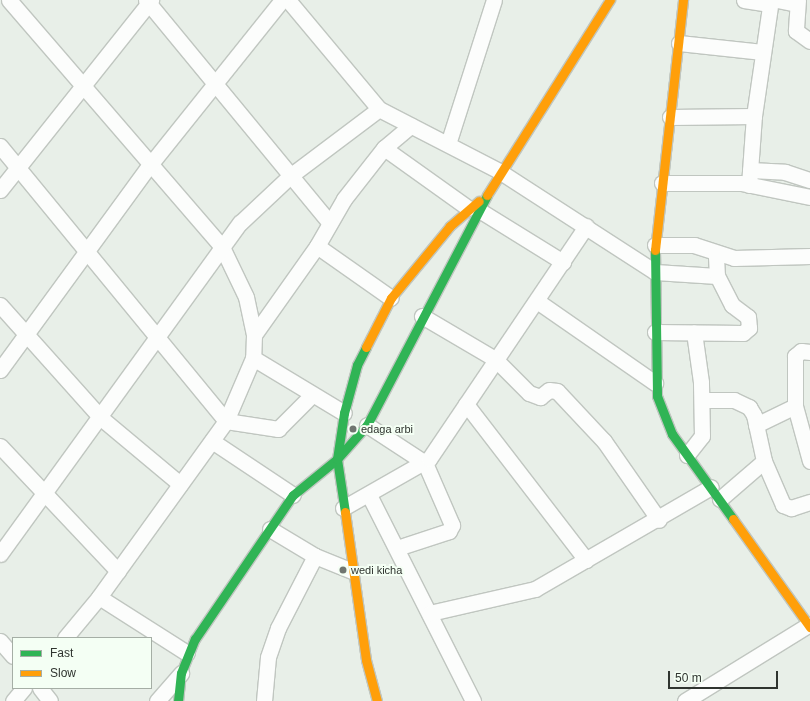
<!DOCTYPE html>
<html>
<head>
<meta charset="utf-8">
<style>
  body { margin:0 }
  #map { position:relative; width:810px; height:701px; overflow:hidden; background:#e8efe8; font-family:Arial,sans-serif }
  div>[style] { position:absolute }
  [style*='--x'] { left:calc(var(--x)*1px); top:calc(var(--y)*1px); width:calc(var(--w)*1px); rotate:calc(var(--a)*1deg) }
  .roads { filter:drop-shadow(1px 0 #c0c6c0) drop-shadow(-1px 0 #c0c6c0) drop-shadow(0 1px #c0c6c0) drop-shadow(0 -1px #c0c6c0) }
  .street>* { height:15px; margin:-7.5px; padding:0 7.5px; transform-origin:7.5px; border-radius:7.5px; background:#fcfdfc }
  .fast>* { height:9px; margin:-4.5px; padding:0 4.5px; transform-origin:4.5px; border-radius:4.5px; background:#30b455 }
  .slow>* { height:9px; margin:-4.5px; padding:0 4.5px; transform-origin:4.5px; border-radius:4.5px; background:#ff9f0a }
  .dots>* { width:11px; height:11px; translate:-50% -50%; box-sizing:border-box; border:2px solid #f4fff4; border-radius:50% }
  span { translate:-50% -50%; white-space:nowrap; text-align:center; line-height:1.15; -webkit-text-stroke:4px #f4fff4; paint-order:stroke }
  .poi-label { font-size:11px; color:#2f342f }
  .left { translate:0 -50%; text-align:left }
  .legend { position:absolute; left:12px; top:637px; width:140px; height:52px; box-sizing:border-box; background:#f4fff4; border:1px solid #a5aea5; margin:0; padding:5px 7px; list-style:none; font-size:12px; color:#2f342f }
  .legend li { display:flex; align-items:center; gap:8px; height:20px }
  .legend b { width:20px; border:1px solid #a5aea5 }
  .scale { position:absolute; left:668px; top:671px; width:110px; height:18px; box-sizing:border-box; border:2px solid #2f342f; border-top:0; padding-left:5px; font-size:12px; line-height:14px; white-space:nowrap; color:#2f342f; -webkit-text-stroke:3px #f4fff4; paint-order:stroke }
</style>
</head>
<body>
<div id="map">
  <div class="roads">
    <div class="street">
      <i style="--x:9;--y:0;--w:326;--a:49.2"></i>
      <i style="--x:222;--y:247;--w:55;--a:64.4"></i>
      <i style="--x:246;--y:297;--w:39;--a:78"></i>
      <i style="--x:254;--y:335;--w:23;--a:92"></i>
      <i style="--x:146;--y:0;--w:289;--a:50.5"></i>
      <i style="--x:288;--y:0;--w:142;--a:50.1"></i>
      <i style="--x:379;--y:109;--w:135;--a:27.3"></i>
      <i style="--x:499;--y:171;--w:186;--a:32.9"></i>
      <i style="--x:655;--y:272;--w:62;--a:3.7"></i>
      <i style="--x:744;--y:0;--w:26;--a:9"></i>
      <i style="--x:777;--y:0;--w:20;--a:11"></i>
      <i style="--x:798;--y:0;--w:31;--a:94"></i>
      <i style="--x:796;--y:31;--w:17;--a:36"></i>
      <i style="--x:679;--y:43;--w:84;--a:6.1"></i>
      <i style="--x:670;--y:117;--w:84;--a:-0.7"></i>
      <i style="--x:448;--y:144;--w:151;--a:-72.3"></i>
      <i style="--x:0;--y:146;--w:356;--a:50.6"></i>
      <i style="--x:226;--y:421;--w:53;--a:8.7"></i>
      <i style="--x:278;--y:429;--w:48;--a:-45"></i>
      <i style="--x:384;--y:148;--w:103;--a:35.5"></i>
      <i style="--x:750;--y:170;--w:35;--a:3"></i>
      <i style="--x:785;--y:172;--w:26;--a:18"></i>
      <i style="--x:662;--y:183;--w:79;--a:0"></i>
      <i style="--x:741;--y:183;--w:70;--a:11.5"></i>
      <i style="--x:749;--y:185;--w:69;--a:-85.9"></i>
      <i style="--x:754;--y:116;--w:117;--a:-81.7"></i>
      <i style="--x:0;--y:190;--w:243;--a:-51.5"></i>
      <i style="--x:479;--y:210;--w:99;--a:31.8"></i>
      <i style="--x:655;--y:245;--w:39;--a:0"></i>
      <i style="--x:694;--y:245;--w:42;--a:18"></i>
      <i style="--x:734;--y:258;--w:76;--a:-1.5"></i>
      <i style="--x:317;--y:246;--w:90;--a:35.1"></i>
      <i style="--x:537;--y:301;--w:144;--a:34.8"></i>
      <i style="--x:0;--y:305;--w:152;--a:48.2"></i>
      <i style="--x:101;--y:418;--w:103;--a:39.9"></i>
      <i style="--x:422;--y:316;--w:85;--a:30.5"></i>
      <i style="--x:495;--y:359;--w:48;--a:45"></i>
      <i style="--x:529;--y:393;--w:12;--a:20"></i>
      <i style="--x:540;--y:397;--w:11;--a:-38"></i>
      <i style="--x:549;--y:390;--w:8;--a:7"></i>
      <i style="--x:557;--y:391;--w:69;--a:46.8"></i>
      <i style="--x:604;--y:441;--w:96;--a:55.2"></i>
      <i style="--x:655;--y:332;--w:88;--a:0.7"></i>
      <i style="--x:743;--y:333;--w:8;--a:-40"></i>
      <i style="--x:749;--y:328;--w:11;--a:-95"></i>
      <i style="--x:748;--y:317;--w:20;--a:-143"></i>
      <i style="--x:732;--y:305;--w:33;--a:-117"></i>
      <i style="--x:717;--y:276;--w:22;--a:-93"></i>
      <i style="--x:254;--y:335;--w:109;--a:-54.7"></i>
      <i style="--x:317;--y:246;--w:54;--a:-60.1"></i>
      <i style="--x:344;--y:199;--w:65;--a:-51.9"></i>
      <i style="--x:384;--y:148;--w:35;--a:-40"></i>
      <i style="--x:810;--y:352;--w:9;--a:-174"></i>
      <i style="--x:801;--y:351;--w:8;--a:140"></i>
      <i style="--x:795;--y:356;--w:50;--a:90"></i>
      <i style="--x:795;--y:406;--w:57;--a:74.7"></i>
      <i style="--x:0;--y:370;--w:253;--a:-53.9"></i>
      <i style="--x:149;--y:166;--w:213;--a:-51.3"></i>
      <i style="--x:702;--y:400;--w:32;--a:0"></i>
      <i style="--x:734;--y:400;--w:17;--a:25"></i>
      <i style="--x:749;--y:407;--w:9;--a:58"></i>
      <i style="--x:754;--y:415;--w:47;--a:77.7"></i>
      <i style="--x:764;--y:461;--w:48;--a:66.6"></i>
      <i style="--x:783;--y:505;--w:9;--a:21"></i>
      <i style="--x:791;--y:508;--w:20;--a:-18"></i>
      <i style="--x:466;--y:404;--w:197;--a:52.4"></i>
      <i style="--x:367;--y:425;--w:69;--a:33.2"></i>
      <i style="--x:425;--y:463;--w:68;--a:66.5"></i>
      <i style="--x:452;--y:525;--w:7;--a:117"></i>
      <i style="--x:449;--y:531;--w:55;--a:161.9"></i>
      <i style="--x:756;--y:425;--w:43;--a:-26"></i>
      <i style="--x:212;--y:441;--w:97;--a:33.7"></i>
      <i style="--x:0;--y:446;--w:172;--a:46.7"></i>
      <i style="--x:687;--y:455;--w:24;--a:-52"></i>
      <i style="--x:702;--y:436;--w:54;--a:-91.1"></i>
      <i style="--x:701;--y:382;--w:50;--a:-98"></i>
      <i style="--x:369;--y:495;--w:231;--a:63.2"></i>
      <i style="--x:720;--y:499;--w:58;--a:-40.8"></i>
      <i style="--x:343;--y:508;--w:99;--a:-29.7"></i>
      <i style="--x:429;--y:459;--w:281;--a:-56"></i>
      <i style="--x:270;--y:529;--w:52;--a:31"></i>
      <i style="--x:315;--y:556;--w:40;--a:22"></i>
      <i style="--x:0;--y:554;--w:409;--a:-54.1"></i>
      <i style="--x:240;--y:223;--w:69;--a:-43.2"></i>
      <i style="--x:290;--y:176;--w:111;--a:-37"></i>
      <i style="--x:99;--y:597;--w:104;--a:32.5"></i>
      <i style="--x:430;--y:613;--w:108;--a:-12.9"></i>
      <i style="--x:535;--y:589;--w:203;--a:-30.1"></i>
      <i style="--x:65;--y:638;--w:53;--a:-50.3"></i>
      <i style="--x:99;--y:597;--w:217;--a:-54.2"></i>
      <i style="--x:226;--y:421;--w:69;--a:-66.8"></i>
      <i style="--x:253;--y:358;--w:106;--a:31.1"></i>
      <i style="--x:0;--y:641;--w:20;--a:49"></i>
      <i style="--x:40;--y:688;--w:16;--a:52"></i>
      <i style="--x:13;--y:701;--w:17;--a:-50"></i>
      <i style="--x:157;--y:701;--w:37;--a:-49"></i>
      <i style="--x:264;--y:701;--w:44;--a:-84.8"></i>
      <i style="--x:268;--y:657;--w:31;--a:-71"></i>
      <i style="--x:278;--y:628;--w:81;--a:-62.8"></i>
      <i style="--x:685;--y:701;--w:145;--a:-31.7"></i>
    </div>
    <div class="fast">
      <i style="--x:655;--y:250;--w:146;--a:89.2"></i>
      <i style="--x:657;--y:396;--w:41;--a:68.5"></i>
      <i style="--x:672;--y:434;--w:105;--a:54.3"></i>
      <i style="--x:345;--y:512;--w:54;--a:-98.6"></i>
      <i style="--x:337;--y:459;--w:45;--a:-48.6"></i>
      <i style="--x:367;--y:425;--w:259;--a:-62.4"></i>
      <i style="--x:178;--y:701;--w:28;--a:-84"></i>
      <i style="--x:181;--y:673;--w:37;--a:-68"></i>
      <i style="--x:195;--y:639;--w:174;--a:-55.8"></i>
      <i style="--x:293;--y:495;--w:57;--a:-39.3"></i>
      <i style="--x:337;--y:459;--w:47;--a:-81.3"></i>
      <i style="--x:344;--y:413;--w:50;--a:-74.8"></i>
      <i style="--x:357;--y:365;--w:20;--a:-63"></i>
    </div>
    <div class="slow">
      <i style="--x:487;--y:195;--w:231;--a:-57.8"></i>
      <i style="--x:655;--y:250;--w:252;--a:-83.6"></i>
      <i style="--x:366;--y:347;--w:55;--a:-63"></i>
      <i style="--x:391;--y:298;--w:93;--a:-50.7"></i>
      <i style="--x:450;--y:226;--w:38;--a:-41"></i>
      <i style="--x:345;--y:512;--w:149;--a:81.9"></i>
      <i style="--x:366;--y:660;--w:42;--a:75"></i>
      <i style="--x:733;--y:519;--w:133;--a:54.5"></i>
    </div>
  </div>
  <div class="dots">
    <i style="left:353px;top:429px;background:#707570"></i>
    <i style="left:343px;top:570px;background:#707570"></i>
  </div>
  <div class="poi-label">
    <span class="left" style="left:361px;top:429px">edaga arbi</span>
    <span class="left" style="left:351px;top:570px">wedi kicha</span>
  </div>
  <ul class="legend">
  <li><b style="height:5px;background:#30b455"></b>Fast</li>
  <li><b style="height:5px;background:#ff9f0a"></b>Slow</li>
  </ul>
  <div class="scale">50 m</div>
</div>
</body>
</html>
